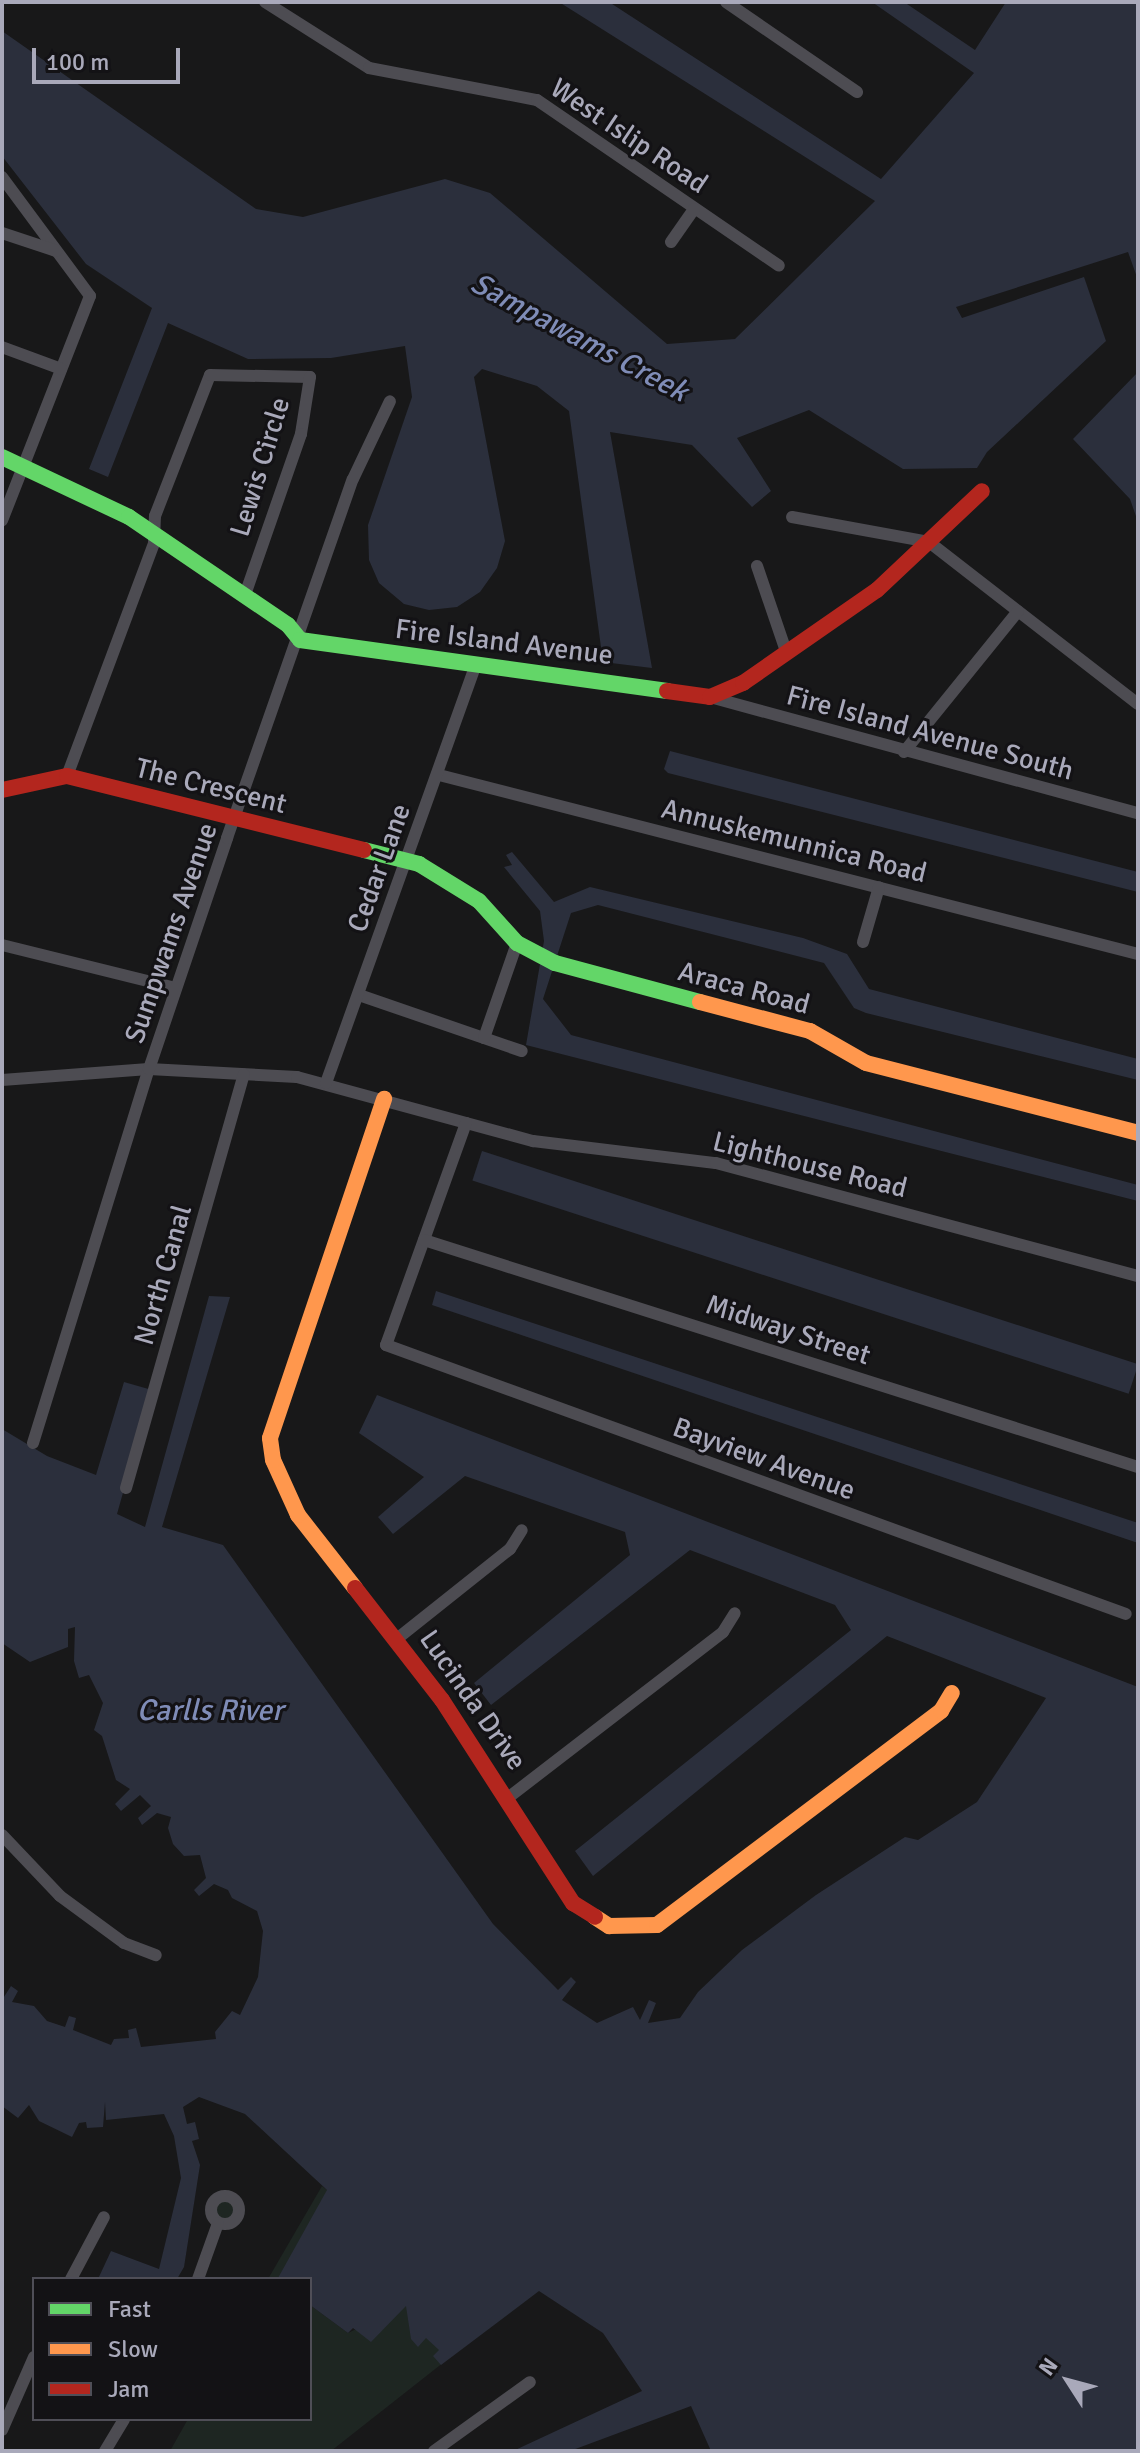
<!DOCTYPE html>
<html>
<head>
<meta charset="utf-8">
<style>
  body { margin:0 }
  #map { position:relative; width:1140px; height:2453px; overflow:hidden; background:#181819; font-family:Signika,sans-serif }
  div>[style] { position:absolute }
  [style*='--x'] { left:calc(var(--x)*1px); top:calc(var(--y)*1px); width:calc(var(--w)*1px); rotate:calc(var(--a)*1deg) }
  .green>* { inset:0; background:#1e2622 }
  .round { border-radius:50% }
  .water>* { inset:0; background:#2b2f3c; transform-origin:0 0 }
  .street>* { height:12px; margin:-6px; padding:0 6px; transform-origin:6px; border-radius:6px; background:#4d4c52 }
  .street>.ring { margin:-6px; padding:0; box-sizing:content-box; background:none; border:12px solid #4d4c52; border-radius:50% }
  .fast>* { height:16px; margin:-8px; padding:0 8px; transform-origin:8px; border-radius:8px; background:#63d668 }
  .slow>* { height:16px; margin:-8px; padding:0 8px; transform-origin:8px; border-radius:8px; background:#ff974d }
  .jam>* { height:16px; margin:-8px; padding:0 8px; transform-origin:8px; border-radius:8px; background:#b3261e }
  span { translate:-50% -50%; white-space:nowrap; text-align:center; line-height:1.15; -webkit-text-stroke:6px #131215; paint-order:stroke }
  .street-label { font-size:28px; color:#a9a9ba }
  .water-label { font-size:30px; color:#7f8cb7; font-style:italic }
  .frame { position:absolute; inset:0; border:4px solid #a9a9ba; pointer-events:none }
  .legend { position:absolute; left:32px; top:2277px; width:280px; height:144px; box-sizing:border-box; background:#131215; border:2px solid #4f4e57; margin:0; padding:10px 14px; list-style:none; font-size:24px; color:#a9a9ba }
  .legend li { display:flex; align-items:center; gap:16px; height:40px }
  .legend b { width:40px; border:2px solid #4f4e57 }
  .north { position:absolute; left:1028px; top:2341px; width:80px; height:80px; -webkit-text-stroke:6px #131215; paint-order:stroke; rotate:306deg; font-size:22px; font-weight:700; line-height:32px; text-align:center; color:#a9a9ba }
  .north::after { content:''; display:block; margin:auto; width:28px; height:36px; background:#a9a9ba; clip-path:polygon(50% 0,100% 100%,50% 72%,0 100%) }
  .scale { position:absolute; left:32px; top:48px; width:148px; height:36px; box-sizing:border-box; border:4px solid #a9a9ba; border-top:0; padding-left:10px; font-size:24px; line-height:28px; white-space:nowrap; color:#a9a9ba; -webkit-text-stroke:6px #131215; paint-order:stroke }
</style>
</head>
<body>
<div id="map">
  <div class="green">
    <i style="clip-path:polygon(322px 2186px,328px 2191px,279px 2279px,268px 2279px)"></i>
    <i class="round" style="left:212px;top:2197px;width:26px;height:26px"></i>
    <i style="clip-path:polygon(310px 2305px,348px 2333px,407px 2305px,453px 2355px,331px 2451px,170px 2451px,188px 2419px,310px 2419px)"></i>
  </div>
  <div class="water">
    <i style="clip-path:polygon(559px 2px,609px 2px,881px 179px,974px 73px,872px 2px,904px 2px,975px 50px,1006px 2px,1138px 2px,1138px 280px,1128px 252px,956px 307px,962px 318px,1084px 277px,1106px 341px,987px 452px,977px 468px,903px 469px,809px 410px,737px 438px,771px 491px,752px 507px,692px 445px,610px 432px,652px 668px,603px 662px,569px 411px,537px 386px,482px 369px,474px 377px,505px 541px,497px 568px,480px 592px,457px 607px,429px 610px,404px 604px,379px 583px,369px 560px,368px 525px,412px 397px,405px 346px,331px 358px,248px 359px,168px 323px,108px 477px,89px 469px,152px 308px,86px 264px,2px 156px,2px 31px,256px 209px,303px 217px,445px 179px,490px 193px,667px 344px,735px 339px,875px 201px)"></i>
    <i style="clip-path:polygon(1138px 372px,1138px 522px,1130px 499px,1073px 439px)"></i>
    <i style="clip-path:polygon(670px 751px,1138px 872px,1138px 892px,668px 773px,664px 769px)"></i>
    <i style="clip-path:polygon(512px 852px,554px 902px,590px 887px,803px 938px,847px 954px,869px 989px,1138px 1059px,1138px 1080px,866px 1013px,854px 1008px,824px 963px,598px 905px,571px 913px,543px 999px,571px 1035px,1138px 1185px,1138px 1201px,526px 1045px,544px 941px,540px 911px,504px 867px,512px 865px,506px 855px)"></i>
    <i style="left:482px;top:1151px;width:690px;height:31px;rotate:18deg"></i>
    <i style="clip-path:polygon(436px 1291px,1138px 1523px,1138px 1543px,432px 1305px)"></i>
    <i style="clip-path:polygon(209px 1296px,230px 1297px,162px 1527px,223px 1545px,493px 1924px,558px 1990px,571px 1977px,576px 1982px,562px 2000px,597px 2023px,633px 2007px,640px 2020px,649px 2000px,656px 2003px,648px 2023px,680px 2018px,698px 1992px,742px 1950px,816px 1895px,905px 1837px,918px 1840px,977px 1802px,1046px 1698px,887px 1636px,593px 1876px,575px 1851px,851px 1630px,835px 1605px,690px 1550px,491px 1705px,474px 1683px,630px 1555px,625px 1532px,465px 1476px,393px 1534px,378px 1517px,424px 1477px,359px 1433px,377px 1395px,1138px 1687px,1138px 2451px,711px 2451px,691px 2406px,570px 2451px,513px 2451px,642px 2391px,603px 2333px,539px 2291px,441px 2365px,433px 2356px,439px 2350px,426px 2338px,418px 2347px,411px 2339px,406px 2306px,371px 2342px,353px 2328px,348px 2333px,310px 2305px,310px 2279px,278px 2278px,327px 2190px,245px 2114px,199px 2097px,183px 2107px,187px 2124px,195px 2122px,199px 2139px,192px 2141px,200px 2165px,184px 2267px,177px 2279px,98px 2279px,111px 2251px,159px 2269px,181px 2178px,174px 2136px,164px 2114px,106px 2120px,105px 2102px,103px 2127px,87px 2128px,86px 2122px,79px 2123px,72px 2137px,39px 2121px,29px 2105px,18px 2118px,2px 2106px,2px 2000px,11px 1986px,18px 1991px,12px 2002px,34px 2006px,47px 2021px,65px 2027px,69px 2016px,76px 2018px,73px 2030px,111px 2045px,114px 2039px,129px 2038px,128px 2030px,136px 2028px,141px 2047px,216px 2039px,215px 2032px,232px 2011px,240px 2015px,258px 1977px,263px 1931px,257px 1911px,232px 1898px,228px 1890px,214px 1884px,199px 1896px,194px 1890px,206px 1878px,200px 1855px,184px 1856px,173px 1844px,168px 1828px,171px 1817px,157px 1813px,142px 1825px,138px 1818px,151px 1806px,140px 1795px,121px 1811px,115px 1804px,130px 1789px,116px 1780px,102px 1736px,94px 1730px,103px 1703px,89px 1675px,79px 1678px,74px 1661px,75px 1627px,68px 1629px,68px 1647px,30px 1662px,2px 1643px,2px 1429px,47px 1456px,96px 1475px,124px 1382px,152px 1390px,117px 1514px,145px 1527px)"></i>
  </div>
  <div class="street">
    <i style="--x:265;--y:2;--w:123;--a:32.4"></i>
    <i style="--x:369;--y:68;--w:171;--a:10.8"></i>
    <i style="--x:537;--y:100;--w:293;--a:34.4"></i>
    <i style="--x:726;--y:2;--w:159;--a:34.5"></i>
    <i style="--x:2;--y:177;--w:148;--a:53.5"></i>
    <i style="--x:90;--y:296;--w:241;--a:111.4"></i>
    <i style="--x:2;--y:233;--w:57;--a:18.4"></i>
    <i style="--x:671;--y:242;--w:40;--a:-55.1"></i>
    <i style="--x:2;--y:347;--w:63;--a:20.4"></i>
    <i style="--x:792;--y:517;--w:139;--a:10.3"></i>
    <i style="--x:929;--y:542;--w:264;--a:37.8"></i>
    <i style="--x:757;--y:566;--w:93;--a:71.2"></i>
    <i style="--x:710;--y:697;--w:443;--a:15.2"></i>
    <i style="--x:904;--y:752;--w:181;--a:-51"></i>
    <i style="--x:439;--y:775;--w:722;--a:14.36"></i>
    <i style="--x:67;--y:776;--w:249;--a:-69.5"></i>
    <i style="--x:154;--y:543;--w:27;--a:-88"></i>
    <i style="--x:155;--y:516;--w:151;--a:-68.7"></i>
    <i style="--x:210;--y:375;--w:100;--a:1.1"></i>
    <i style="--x:310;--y:377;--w:58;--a:99"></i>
    <i style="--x:301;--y:434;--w:170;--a:109.2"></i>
    <i style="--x:863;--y:942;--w:57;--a:-73.8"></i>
    <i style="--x:2;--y:945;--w:179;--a:13.9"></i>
    <i style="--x:359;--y:995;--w:172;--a:19"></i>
    <i style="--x:484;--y:1038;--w:101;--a:-70.8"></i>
    <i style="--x:2;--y:1080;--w:147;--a:-4.3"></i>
    <i style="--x:149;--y:1069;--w:148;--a:3.1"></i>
    <i style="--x:297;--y:1077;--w:245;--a:15.2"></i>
    <i style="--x:533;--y:1141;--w:184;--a:6.9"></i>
    <i style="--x:716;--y:1163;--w:437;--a:15"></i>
    <i style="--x:326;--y:1083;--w:441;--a:-70.3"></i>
    <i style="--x:466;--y:1123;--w:236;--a:109.8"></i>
    <i style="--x:386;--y:1345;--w:787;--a:19.98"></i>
    <i style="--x:424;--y:1240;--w:749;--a:17.64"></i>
    <i style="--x:33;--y:1443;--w:392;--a:-72.8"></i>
    <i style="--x:149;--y:1069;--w:244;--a:-71.3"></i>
    <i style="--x:227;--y:838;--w:380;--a:-70.7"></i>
    <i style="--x:353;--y:479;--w:86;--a:-64.6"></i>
    <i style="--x:126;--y:1488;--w:430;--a:-74.1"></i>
    <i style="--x:398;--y:1638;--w:143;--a:-38.5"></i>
    <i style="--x:510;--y:1549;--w:22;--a:-58"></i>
    <i style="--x:509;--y:1797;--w:270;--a:-37.6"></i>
    <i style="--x:723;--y:1632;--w:22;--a:-58"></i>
    <i style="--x:2;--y:1835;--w:84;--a:46.4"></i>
    <i style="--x:60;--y:1896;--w:79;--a:36.3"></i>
    <i style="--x:124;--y:1943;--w:34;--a:21"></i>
    <i class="ring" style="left:211px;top:2196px;width:16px;height:16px"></i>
    <i style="--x:71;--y:2279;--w:70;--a:-62"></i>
    <i style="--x:198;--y:2279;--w:59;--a:-70.3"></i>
    <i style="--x:2;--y:2430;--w:80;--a:-66.3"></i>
    <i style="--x:105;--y:2451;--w:37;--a:-59"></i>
    <i style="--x:434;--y:2451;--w:118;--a:-35.7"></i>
  </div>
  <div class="fast">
    <i style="--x:2;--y:457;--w:140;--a:25.3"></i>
    <i style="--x:129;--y:517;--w:192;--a:34.2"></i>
    <i style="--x:288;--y:625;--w:19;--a:51"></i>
    <i style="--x:300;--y:640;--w:371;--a:7.9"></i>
    <i style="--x:364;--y:850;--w:57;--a:14.3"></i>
    <i style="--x:419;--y:864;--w:70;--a:31.7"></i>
    <i style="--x:479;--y:901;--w:57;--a:47.9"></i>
    <i style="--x:517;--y:943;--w:43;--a:27.8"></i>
    <i style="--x:555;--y:963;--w:150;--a:15.1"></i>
  </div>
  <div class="slow">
    <i style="--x:700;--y:1002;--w:114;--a:14.8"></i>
    <i style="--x:810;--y:1031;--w:64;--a:29.7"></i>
    <i style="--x:866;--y:1063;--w:281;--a:14.4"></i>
    <i style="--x:355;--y:1588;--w:93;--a:-128"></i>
    <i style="--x:298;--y:1515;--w:60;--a:-114.4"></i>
    <i style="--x:273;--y:1460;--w:22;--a:-98"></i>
    <i style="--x:270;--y:1438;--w:358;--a:-71.4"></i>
    <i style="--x:595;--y:1917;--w:17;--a:33"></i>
    <i style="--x:609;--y:1926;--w:48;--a:-1.2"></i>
    <i style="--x:657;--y:1925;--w:356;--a:-37"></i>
    <i style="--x:941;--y:1711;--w:21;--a:-59"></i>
  </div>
  <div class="jam">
    <i style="--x:667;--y:691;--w:43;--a:7.9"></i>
    <i style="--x:710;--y:697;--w:36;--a:-23"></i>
    <i style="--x:743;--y:683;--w:163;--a:-34.8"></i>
    <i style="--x:877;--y:590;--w:144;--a:-43.3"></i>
    <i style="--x:2;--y:790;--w:66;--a:-12.2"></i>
    <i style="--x:67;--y:776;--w:306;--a:14"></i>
    <i style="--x:355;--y:1588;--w:142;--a:52.2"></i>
    <i style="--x:442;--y:1700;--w:242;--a:57.2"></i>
    <i style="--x:573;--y:1903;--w:26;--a:32"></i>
  </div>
  <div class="street-label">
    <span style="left:629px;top:136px;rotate:34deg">West Islip Road</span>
    <span style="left:260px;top:467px;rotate:-73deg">Lewis Circle</span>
    <span style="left:504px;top:642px;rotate:7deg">Fire Island Avenue</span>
    <span style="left:930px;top:733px;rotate:15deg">Fire Island Avenue South</span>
    <span style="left:211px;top:786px;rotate:14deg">The Crescent</span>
    <span style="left:794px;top:841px;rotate:14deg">Annuskemunnica Road</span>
    <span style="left:379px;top:868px;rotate:-70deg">Cedar Lane</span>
    <span style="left:171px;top:933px;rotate:-71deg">Sumpwams Avenue</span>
    <span style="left:744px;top:988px;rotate:15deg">Araca Road</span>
    <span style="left:810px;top:1165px;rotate:14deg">Lighthouse Road</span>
    <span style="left:163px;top:1275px;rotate:-74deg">North Canal</span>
    <span style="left:788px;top:1330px;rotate:18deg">Midway Street</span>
    <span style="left:764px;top:1459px;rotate:20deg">Bayview Avenue</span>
    <span style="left:473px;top:1700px;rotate:55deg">Lucinda Drive</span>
  </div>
  <div class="water-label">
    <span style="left:579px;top:338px;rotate:28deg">Sampawams Creek</span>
    <span style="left:210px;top:1711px">Carlls River</span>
  </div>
  <div class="frame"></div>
  <ul class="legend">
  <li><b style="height:10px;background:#63d668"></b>Fast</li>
  <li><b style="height:10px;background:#ff974d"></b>Slow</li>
  <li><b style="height:10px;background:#b3261e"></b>Jam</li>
  </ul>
  <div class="north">N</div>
  <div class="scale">100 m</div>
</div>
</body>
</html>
